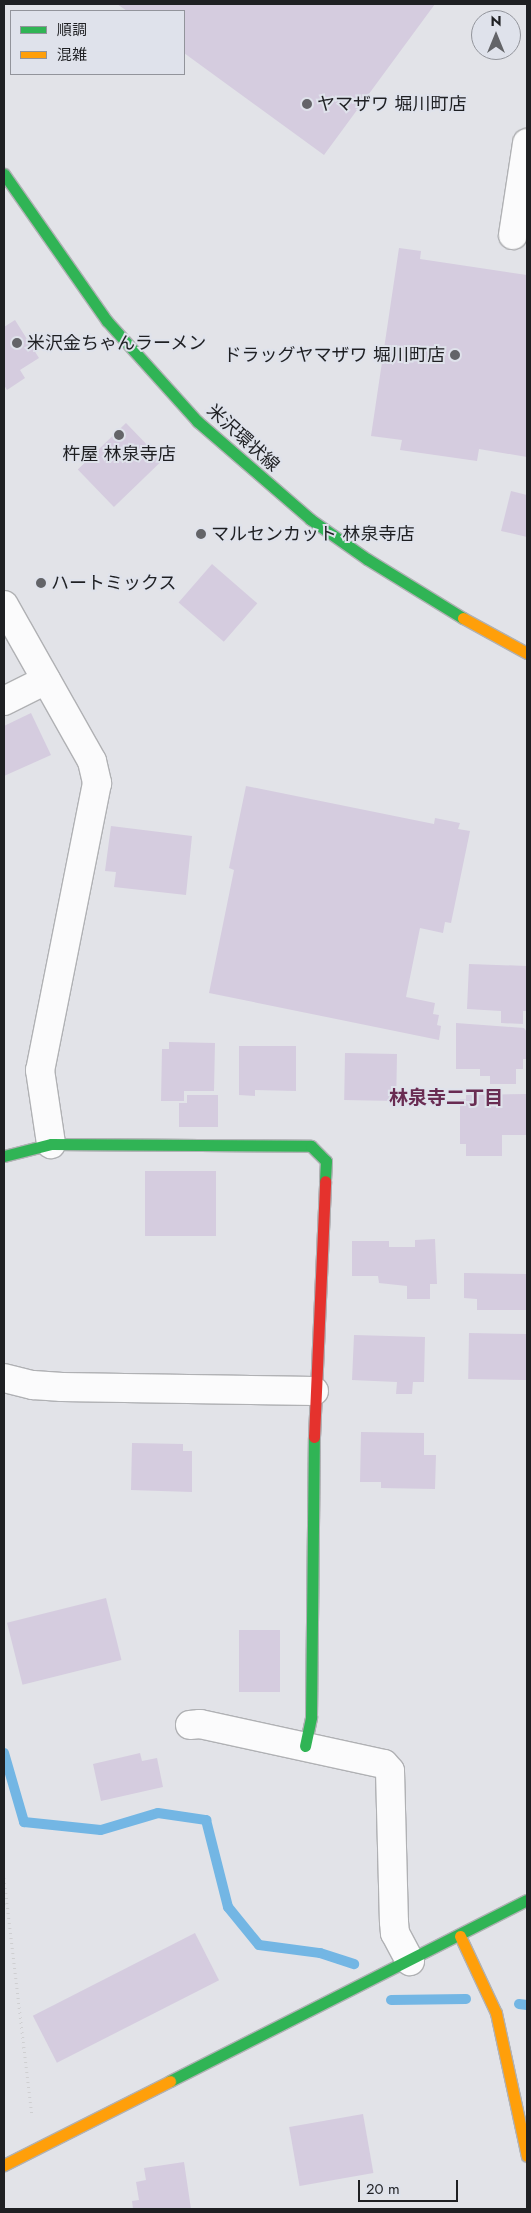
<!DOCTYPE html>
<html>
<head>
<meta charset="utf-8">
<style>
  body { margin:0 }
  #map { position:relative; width:531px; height:2213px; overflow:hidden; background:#e2e3e8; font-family:Jost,"Noto Sans JP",sans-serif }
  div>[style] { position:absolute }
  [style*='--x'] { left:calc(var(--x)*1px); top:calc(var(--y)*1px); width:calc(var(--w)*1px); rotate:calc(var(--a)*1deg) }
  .stream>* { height:10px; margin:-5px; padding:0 5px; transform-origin:5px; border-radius:5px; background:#73b6e4 }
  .building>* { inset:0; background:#d5ccdf; transform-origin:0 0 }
  .path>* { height:3px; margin-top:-1.5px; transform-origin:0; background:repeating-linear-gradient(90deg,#cfcfd1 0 1px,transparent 0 5px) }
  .roads { filter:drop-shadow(1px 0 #b0b1b4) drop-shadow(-1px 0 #b0b1b4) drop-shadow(0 1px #b0b1b4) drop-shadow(0 -1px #b0b1b4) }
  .street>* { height:28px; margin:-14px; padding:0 14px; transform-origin:14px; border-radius:14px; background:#fbfbfc }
  .fast>* { height:11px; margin:-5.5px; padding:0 5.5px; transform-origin:5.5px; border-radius:5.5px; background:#30b455 }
  .slow>* { height:11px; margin:-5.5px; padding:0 5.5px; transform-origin:5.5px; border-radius:5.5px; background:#ff9f0a }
  .jam>* { height:11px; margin:-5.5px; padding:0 5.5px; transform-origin:5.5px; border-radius:5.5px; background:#e5322d }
  .dots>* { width:14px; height:14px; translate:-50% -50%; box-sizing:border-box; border:2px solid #dfe2eb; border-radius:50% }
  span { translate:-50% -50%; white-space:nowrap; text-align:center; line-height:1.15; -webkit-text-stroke:4px #dfe2eb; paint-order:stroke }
  .poi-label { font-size:18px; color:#1f2023 }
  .left { translate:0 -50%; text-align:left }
  .right { translate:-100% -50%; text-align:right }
  .street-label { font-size:18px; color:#1f2023 }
  .neighbourhood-label { font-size:19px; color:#692c52; font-weight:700 }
  .frame { position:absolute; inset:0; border:5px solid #1f2023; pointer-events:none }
  .legend { position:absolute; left:10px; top:10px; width:175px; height:65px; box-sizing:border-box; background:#dfe2eb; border:1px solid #92949b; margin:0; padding:6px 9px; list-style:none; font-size:15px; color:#1f2023 }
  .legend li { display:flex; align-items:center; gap:10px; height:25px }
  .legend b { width:25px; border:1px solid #92949b }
  .north { position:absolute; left:471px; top:10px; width:50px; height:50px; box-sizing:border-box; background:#dfe2eb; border:1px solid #92949b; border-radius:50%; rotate:0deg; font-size:14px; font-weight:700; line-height:20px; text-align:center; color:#1f2023 }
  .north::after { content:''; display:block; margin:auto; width:18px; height:22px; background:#636468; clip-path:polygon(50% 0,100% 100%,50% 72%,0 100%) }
  .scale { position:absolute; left:358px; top:2180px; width:100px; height:22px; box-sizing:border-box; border:2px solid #1f2023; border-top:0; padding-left:6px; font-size:15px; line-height:18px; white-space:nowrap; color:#1f2023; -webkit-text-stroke:4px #dfe2eb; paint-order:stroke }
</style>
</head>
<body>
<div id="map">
  <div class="stream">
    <i style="--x:4;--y:1753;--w:72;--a:73.8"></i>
    <i style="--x:24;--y:1822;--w:77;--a:5.9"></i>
    <i style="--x:101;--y:1830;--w:59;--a:-16.6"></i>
    <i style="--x:158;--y:1813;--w:49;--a:8.3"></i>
    <i style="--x:206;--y:1820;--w:90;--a:75.8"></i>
    <i style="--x:228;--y:1907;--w:49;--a:50.8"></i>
    <i style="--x:259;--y:1945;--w:62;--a:7.5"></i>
    <i style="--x:320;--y:1953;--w:36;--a:18"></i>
    <i style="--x:391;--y:2000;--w:75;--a:-0.8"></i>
    <i style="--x:519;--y:2004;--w:8;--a:7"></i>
  </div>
  <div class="building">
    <i style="clip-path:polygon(117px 4px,435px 4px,324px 155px,184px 53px,184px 11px,127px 11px)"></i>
    <i style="clip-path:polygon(399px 248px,421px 251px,420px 259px,527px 275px,527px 457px,479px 449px,477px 461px,400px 450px,402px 440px,371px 436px)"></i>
    <i style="clip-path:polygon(15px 320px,39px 358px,20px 370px,25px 378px,7px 390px,4px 385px,4px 327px)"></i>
    <i style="left:126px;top:423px;width:52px;height:67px;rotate:46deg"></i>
    <i style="clip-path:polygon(511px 491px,527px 495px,527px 537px,501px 531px)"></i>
    <i style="left:212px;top:564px;width:60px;height:51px;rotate:41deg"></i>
    <i style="clip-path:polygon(31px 713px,51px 755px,4px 776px,4px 726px)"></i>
    <i style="clip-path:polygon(246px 786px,434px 824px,435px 818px,460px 823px,458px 829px,470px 831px,451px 923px,445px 922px,443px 933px,420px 928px,406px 997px,435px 1003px,433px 1014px,439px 1015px,437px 1025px,441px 1026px,439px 1040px,209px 993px,234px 870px,229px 868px)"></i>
    <i style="clip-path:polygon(111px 826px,192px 836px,186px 895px,114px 887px,116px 872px,105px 871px)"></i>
    <i style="clip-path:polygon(469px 964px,527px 966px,527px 1011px,523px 1011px,523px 1024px,501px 1023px,501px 1011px,467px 1009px)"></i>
    <i style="clip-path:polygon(456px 1023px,524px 1028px,527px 1032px,527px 1059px,523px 1059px,523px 1069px,516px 1069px,516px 1084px,490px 1084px,490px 1076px,480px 1076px,480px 1069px,456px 1069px)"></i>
    <i style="clip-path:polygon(169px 1042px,215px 1043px,214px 1091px,184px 1091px,184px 1101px,161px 1101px,162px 1049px,169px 1049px)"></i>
    <i style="clip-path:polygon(239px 1046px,296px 1046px,296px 1091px,255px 1090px,255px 1096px,239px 1095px)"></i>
    <i style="left:345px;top:1053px;width:52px;height:47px;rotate:1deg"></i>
    <i style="clip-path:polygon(527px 1094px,527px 1135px,502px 1135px,502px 1156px,466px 1156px,466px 1144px,460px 1144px,460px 1099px,466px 1099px,466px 1095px)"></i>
    <i style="clip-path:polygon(187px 1095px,218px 1095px,218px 1127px,179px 1127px,179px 1103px,187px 1103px)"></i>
    <i style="left:145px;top:1171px;width:71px;height:65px"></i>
    <i style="clip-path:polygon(435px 1239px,437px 1284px,430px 1284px,430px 1299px,407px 1299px,407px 1286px,379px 1283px,378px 1276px,352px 1276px,352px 1241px,389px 1241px,389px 1247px,415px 1247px,415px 1240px)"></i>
    <i style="clip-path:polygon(464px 1273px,527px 1274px,527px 1310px,477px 1310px,477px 1299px,464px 1298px)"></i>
    <i style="left:469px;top:1333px;width:58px;height:46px;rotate:1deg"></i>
    <i style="clip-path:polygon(354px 1335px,425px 1337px,424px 1382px,413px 1382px,412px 1394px,396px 1394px,397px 1382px,352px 1380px)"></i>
    <i style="clip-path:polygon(361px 1432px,424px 1433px,424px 1455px,436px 1455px,435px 1489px,381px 1488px,381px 1482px,360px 1482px)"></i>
    <i style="clip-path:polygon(132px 1443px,183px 1444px,183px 1451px,192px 1451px,192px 1492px,131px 1490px)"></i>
    <i style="left:106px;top:1598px;width:64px;height:102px;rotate:76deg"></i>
    <i style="left:239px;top:1630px;width:41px;height:62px"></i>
    <i style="clip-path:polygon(140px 1753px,142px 1761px,157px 1758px,163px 1787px,101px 1801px,93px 1764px)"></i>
    <i style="left:195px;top:1933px;width:53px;height:182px;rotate:63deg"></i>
    <i style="left:363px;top:2114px;width:60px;height:75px;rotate:80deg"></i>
    <i style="clip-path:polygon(184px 2162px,191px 2209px,133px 2209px,132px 2201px,139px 2200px,136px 2182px,146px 2180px,144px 2168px)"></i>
  </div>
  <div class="path">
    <i style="--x:4;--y:1878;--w:240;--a:83.3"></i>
  </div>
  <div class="roads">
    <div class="street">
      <i style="--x:513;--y:235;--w:93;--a:-81.3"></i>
      <i style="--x:4;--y:605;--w:179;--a:60.6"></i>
      <i style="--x:92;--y:761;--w:23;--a:77"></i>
      <i style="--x:97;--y:783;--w:293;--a:101.2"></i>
      <i style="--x:40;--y:1070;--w:75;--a:81.5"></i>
      <i style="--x:4;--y:701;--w:47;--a:-26.6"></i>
      <i style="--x:4;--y:1378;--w:30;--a:14"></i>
      <i style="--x:33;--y:1385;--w:29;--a:4"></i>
      <i style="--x:62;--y:1387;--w:252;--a:0.9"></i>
      <i style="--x:190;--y:1725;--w:10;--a:-6"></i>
      <i style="--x:200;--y:1724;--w:188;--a:12.3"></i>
      <i style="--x:384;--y:1764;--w:9;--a:49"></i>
      <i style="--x:390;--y:1771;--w:151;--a:88.5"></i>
      <i style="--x:394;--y:1922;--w:11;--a:85"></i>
      <i style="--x:395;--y:1933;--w:32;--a:62"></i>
    </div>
    <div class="fast">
      <i style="--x:4;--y:174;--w:179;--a:55"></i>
      <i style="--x:107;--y:321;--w:135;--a:48"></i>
      <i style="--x:197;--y:421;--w:150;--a:40.9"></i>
      <i style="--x:310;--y:519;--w:70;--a:35.1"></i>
      <i style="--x:367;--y:559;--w:113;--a:31.6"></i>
      <i style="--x:4;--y:1156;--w:49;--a:-14.3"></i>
      <i style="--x:51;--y:1144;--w:260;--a:0.4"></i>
      <i style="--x:311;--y:1146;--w:21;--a:45"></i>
      <i style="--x:326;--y:1161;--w:20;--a:93"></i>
      <i style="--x:305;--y:1746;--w:30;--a:-78"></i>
      <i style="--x:311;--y:1717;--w:280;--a:-89.4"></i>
      <i style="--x:170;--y:2081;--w:400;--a:-26.9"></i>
    </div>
    <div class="slow">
      <i style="--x:463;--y:618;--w:73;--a:28.7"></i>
      <i style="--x:460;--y:1936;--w:85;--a:64.9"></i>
      <i style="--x:496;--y:2013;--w:146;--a:77.8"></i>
      <i style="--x:4;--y:2165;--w:186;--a:-26.8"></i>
    </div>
    <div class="jam">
      <i style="--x:314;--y:1437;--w:256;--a:-87.5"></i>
    </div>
  </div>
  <div class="dots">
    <i style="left:307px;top:104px;background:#636468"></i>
    <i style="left:17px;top:343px;background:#636468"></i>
    <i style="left:455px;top:355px;background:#636468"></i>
    <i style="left:119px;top:435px;background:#636468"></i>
    <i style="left:201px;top:534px;background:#636468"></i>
    <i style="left:41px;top:583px;background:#636468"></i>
  </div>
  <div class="poi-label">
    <span class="left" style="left:317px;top:104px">ヤマザワ 堀川町店</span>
    <span class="left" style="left:27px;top:343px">米沢金ちゃんラーメン</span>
    <span class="right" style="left:445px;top:355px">ドラッグヤマザワ 堀川町店</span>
    <span style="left:119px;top:454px">杵屋 林泉寺店</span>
    <span class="left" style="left:211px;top:534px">マルセンカット 林泉寺店</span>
    <span class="left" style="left:51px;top:583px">ハートミックス</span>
  </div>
  <div class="street-label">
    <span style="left:243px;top:438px;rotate:42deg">米沢環状線</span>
  </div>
  <div class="neighbourhood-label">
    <span style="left:446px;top:1098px">林泉寺二丁目</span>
  </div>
  <div class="frame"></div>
  <ul class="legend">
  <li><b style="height:6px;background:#30b455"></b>順調</li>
  <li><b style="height:6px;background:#ff9f0a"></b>混雑</li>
  </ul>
  <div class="north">N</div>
  <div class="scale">20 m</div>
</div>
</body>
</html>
